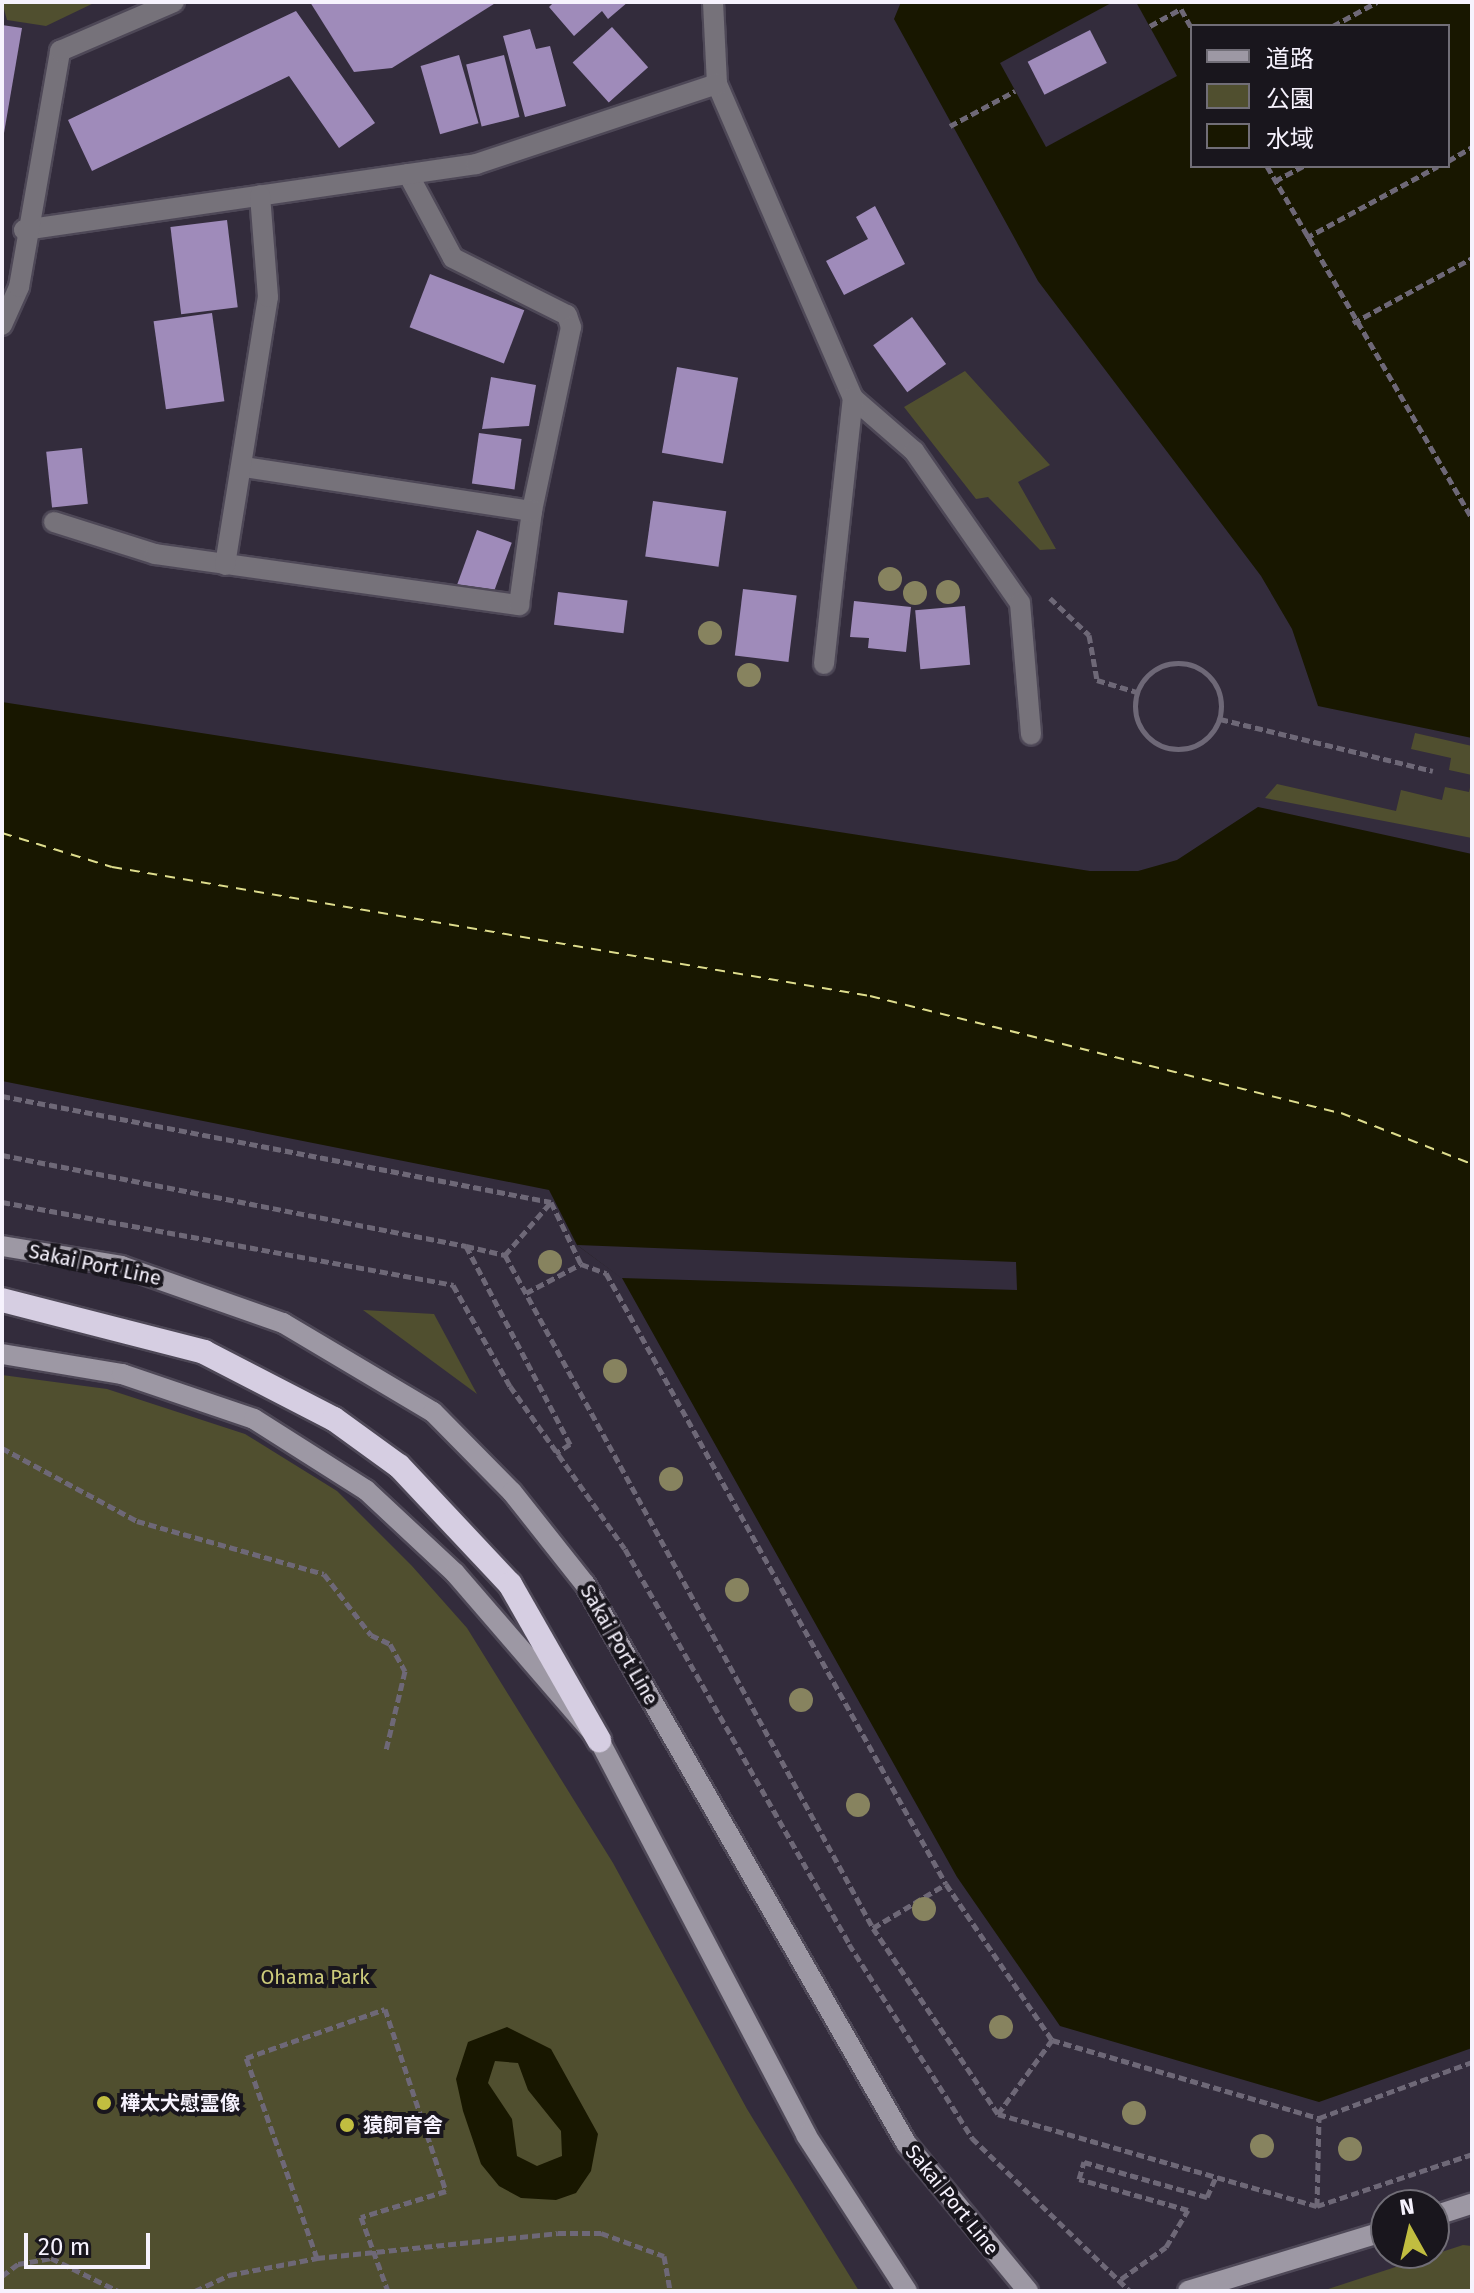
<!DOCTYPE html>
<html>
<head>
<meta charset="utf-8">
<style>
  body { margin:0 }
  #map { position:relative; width:1474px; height:2293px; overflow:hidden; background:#332c3c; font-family:"Fira Sans","Noto Sans JP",sans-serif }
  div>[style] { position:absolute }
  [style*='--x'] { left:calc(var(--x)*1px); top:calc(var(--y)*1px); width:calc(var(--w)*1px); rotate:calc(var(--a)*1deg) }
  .green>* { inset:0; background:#504f2f }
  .water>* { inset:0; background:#181700 }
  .pier>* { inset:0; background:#332c3c }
  .ferry>* { height:2px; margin-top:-1px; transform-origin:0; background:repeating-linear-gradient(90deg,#dddc8c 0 10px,transparent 0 18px) }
  .building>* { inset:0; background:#9f8bba; transform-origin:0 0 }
  .path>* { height:5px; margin-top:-2.5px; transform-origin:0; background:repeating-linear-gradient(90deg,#6e6877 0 8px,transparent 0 12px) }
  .path>.ring { margin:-2.5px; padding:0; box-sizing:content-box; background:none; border:5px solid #6e6877; border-radius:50% }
  .roads { filter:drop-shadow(2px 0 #4e4857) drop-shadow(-2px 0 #4e4857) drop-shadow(0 2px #4e4857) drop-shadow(0 -2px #4e4857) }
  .street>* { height:20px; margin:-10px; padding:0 10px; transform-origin:10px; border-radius:10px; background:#76727a }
  .secondary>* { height:20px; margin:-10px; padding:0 10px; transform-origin:10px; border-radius:10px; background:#9d98a4 }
  .highway>* { height:24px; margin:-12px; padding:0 12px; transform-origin:12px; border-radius:12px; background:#d6cee2 }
  .trees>* { width:24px; height:24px; margin:-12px; border-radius:50%; background:#87835f }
  .dots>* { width:22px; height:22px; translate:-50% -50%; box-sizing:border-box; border:4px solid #19161d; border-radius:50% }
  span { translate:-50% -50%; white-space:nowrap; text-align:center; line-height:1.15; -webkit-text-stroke:8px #19161d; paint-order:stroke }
  .street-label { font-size:20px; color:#f6f2fd }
  .park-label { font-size:20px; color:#cccb7b }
  .poi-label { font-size:20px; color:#f6f2fd; font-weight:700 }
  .left { translate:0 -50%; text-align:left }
  .frame { position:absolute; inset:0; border:4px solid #f6f2fd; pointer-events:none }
  .legend { position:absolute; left:1190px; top:24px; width:260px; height:144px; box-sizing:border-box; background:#19161d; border:2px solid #716e77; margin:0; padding:10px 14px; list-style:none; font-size:24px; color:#f6f2fd }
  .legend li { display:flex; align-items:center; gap:16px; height:40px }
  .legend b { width:40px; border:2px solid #716e77 }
  .north { position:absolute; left:1370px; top:2189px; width:80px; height:80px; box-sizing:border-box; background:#19161d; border:2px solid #716e77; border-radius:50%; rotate:352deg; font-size:22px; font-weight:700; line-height:32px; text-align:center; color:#f6f2fd }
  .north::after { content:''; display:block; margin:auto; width:28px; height:36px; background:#c1bd40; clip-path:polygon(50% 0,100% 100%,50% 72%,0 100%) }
  .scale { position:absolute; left:24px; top:2233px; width:126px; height:36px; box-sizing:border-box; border:4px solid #f6f2fd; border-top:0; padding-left:10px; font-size:24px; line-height:28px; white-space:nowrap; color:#f6f2fd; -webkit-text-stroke:6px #19161d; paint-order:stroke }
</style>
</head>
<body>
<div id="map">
  <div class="green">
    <i style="clip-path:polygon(2px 2px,96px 2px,46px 26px,7px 20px)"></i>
    <i style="clip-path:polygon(965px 371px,1050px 465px,1018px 482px,1056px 549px,1040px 550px,988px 497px,976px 499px,904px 407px)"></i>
    <i style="clip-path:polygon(1415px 733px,1472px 746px,1472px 775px,1449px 770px,1451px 758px,1411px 749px)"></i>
    <i style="clip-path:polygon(1472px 779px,1472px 838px,1265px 798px,1277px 784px,1396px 811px,1401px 790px,1442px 800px,1445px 787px,1469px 792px)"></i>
    <i style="clip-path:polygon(363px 1310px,434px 1314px,477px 1394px)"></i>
    <i style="clip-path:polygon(2px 1375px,107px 1389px,245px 1434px,337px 1491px,412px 1566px,467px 1628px,613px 1863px,747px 2109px,859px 2291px,2px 2291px)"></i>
    <i style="clip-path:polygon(1463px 2245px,1472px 2246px,1472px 2291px,1322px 2291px)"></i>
  </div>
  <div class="water">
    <i style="clip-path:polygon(evenodd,901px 2px,1472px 2px,1472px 738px,1318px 706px,1292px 629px,1261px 576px,1038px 281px,894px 19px,901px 2px,1192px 26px,1448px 26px,1448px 166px,1192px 166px,1192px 26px)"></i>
    <i style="clip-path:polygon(2px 702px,1090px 871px,1138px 871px,1177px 860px,1258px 807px,1472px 854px,1472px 2048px,1319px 2102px,1060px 2026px,957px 1877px,622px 1278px,577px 1245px,549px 1190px,2px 1081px)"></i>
    <i style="clip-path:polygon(evenodd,507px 2027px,551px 2049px,598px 2134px,591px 2171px,576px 2193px,556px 2200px,521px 2198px,499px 2186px,481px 2164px,463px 2111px,456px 2079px,468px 2042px,507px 2027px,495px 2061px,518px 2063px,528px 2090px,561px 2131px,562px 2156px,537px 2166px,517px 2156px,512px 2119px,488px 2083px,495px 2061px)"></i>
  </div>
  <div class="pier">
    <i style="clip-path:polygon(1113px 2px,1136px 2px,1177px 76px,1046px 147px,1000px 63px)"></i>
    <i style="clip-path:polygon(577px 1245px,1016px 1262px,1017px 1290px,621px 1278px)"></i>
  </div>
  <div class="ferry">
    <i style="--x:2;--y:833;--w:115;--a:17.2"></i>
    <i style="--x:112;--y:867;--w:769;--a:9.66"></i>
    <i style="--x:870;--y:996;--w:485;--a:14"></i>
    <i style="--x:1341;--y:1113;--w:141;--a:21.3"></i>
  </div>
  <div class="building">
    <i style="clip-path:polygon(310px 2px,497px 2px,392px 68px,354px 72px)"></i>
    <i style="clip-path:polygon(554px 2px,628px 2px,608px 19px,602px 11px,574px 36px,549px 7px)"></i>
    <i style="clip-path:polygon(296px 11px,375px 123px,339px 148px,289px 76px,92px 171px,68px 120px)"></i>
    <i style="clip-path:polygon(2px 25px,22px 28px,4px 133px,2px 133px)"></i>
    <i style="left:612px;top:27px;width:54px;height:53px;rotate:48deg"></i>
    <i style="clip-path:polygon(530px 29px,536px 49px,550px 46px,566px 106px,525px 117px,503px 36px)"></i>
    <i style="left:1090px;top:30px;width:37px;height:70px;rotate:63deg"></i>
    <i style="left:459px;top:55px;width:71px;height:40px;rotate:74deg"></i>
    <i style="left:504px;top:55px;width:64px;height:39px;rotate:76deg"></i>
    <i style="clip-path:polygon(875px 206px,905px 264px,844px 295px,826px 261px,868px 239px,856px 217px)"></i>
    <i style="left:227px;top:220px;width:88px;height:57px;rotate:83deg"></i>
    <i style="left:430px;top:274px;width:101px;height:57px;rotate:21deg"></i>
    <i style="left:212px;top:313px;width:89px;height:59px;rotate:82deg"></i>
    <i style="left:912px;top:317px;width:58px;height:48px;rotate:54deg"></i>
    <i style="left:677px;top:367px;width:62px;height:87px;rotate:10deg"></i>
    <i style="clip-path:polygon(491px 377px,536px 385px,529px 426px,482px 429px)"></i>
    <i style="left:479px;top:433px;width:43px;height:51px;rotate:8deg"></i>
    <i style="left:82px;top:448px;width:56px;height:36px;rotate:84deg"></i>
    <i style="left:653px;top:501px;width:74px;height:56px;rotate:8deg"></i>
    <i style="left:477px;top:530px;width:37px;height:63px;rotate:20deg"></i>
    <i style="left:743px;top:589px;width:54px;height:67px;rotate:7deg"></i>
    <i style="left:558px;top:592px;width:70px;height:33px;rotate:7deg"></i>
    <i style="clip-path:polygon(854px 601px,911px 607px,906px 652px,868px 648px,869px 638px,850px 637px)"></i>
    <i style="left:965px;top:606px;width:59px;height:50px;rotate:85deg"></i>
  </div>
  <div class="path">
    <i style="--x:1150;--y:26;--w:35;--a:-29"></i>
    <i style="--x:1181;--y:9;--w:23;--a:61"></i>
    <i style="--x:1333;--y:26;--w:50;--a:-28.6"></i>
    <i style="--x:950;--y:126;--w:74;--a:-28.3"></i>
    <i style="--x:1448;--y:161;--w:28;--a:-30"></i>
    <i style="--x:1267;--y:166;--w:407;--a:59.8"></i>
    <i style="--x:1275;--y:181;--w:32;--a:-28"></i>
    <i style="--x:1306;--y:238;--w:150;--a:-28.6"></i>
    <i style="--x:1353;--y:323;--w:136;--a:-28.6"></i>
    <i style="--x:1050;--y:598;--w:54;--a:43.5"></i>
    <i style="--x:1089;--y:635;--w:46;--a:79.9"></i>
    <i style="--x:1097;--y:680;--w:42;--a:16.7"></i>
    <i class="ring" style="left:1135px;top:663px;width:81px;height:81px"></i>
    <i style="--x:1220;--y:719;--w:219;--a:13.7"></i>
    <i style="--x:2;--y:1096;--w:559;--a:10.93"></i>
    <i style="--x:551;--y:1202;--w:69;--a:64.2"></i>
    <i style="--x:581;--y:1264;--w:27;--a:20"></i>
    <i style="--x:606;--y:1273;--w:699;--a:60.91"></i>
    <i style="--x:946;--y:1884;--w:189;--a:55.8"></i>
    <i style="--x:1052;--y:2040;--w:278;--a:16.3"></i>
    <i style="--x:1319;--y:2118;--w:163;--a:-20.1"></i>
    <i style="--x:2;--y:1155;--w:473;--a:11.1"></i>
    <i style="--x:466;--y:1246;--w:224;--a:62.3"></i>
    <i style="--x:570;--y:1444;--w:17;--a:147"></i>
    <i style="--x:2;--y:1202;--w:459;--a:10.4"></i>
    <i style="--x:453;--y:1285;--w:116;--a:60.6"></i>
    <i style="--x:510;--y:1386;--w:199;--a:54.8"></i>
    <i style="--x:625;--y:1549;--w:454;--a:60.4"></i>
    <i style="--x:849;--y:1944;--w:230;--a:57.6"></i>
    <i style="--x:972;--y:2138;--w:220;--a:44.1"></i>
    <i style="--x:466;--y:1246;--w:40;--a:13"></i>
    <i style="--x:505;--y:1255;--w:767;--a:61.33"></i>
    <i style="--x:873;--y:1928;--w:224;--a:56.1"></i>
    <i style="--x:998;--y:2114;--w:332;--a:16.1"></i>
    <i style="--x:1317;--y:2206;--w:163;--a:-18.5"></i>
    <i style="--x:505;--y:1255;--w:70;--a:-49"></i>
    <i style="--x:526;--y:1293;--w:62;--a:-27.8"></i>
    <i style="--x:2;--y:1448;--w:153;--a:28.4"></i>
    <i style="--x:137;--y:1521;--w:194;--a:15.8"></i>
    <i style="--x:324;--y:1574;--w:77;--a:52.4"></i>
    <i style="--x:371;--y:1635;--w:21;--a:25"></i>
    <i style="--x:390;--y:1644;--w:31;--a:61"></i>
    <i style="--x:405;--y:1671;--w:81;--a:103.5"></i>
    <i style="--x:873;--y:1928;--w:85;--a:-31.1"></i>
    <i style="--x:998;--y:2114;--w:92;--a:-53.9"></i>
    <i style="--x:1317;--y:2206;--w:88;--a:-88.7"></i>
    <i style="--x:317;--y:2258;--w:212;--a:-109.5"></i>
    <i style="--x:246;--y:2058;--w:147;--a:-19.4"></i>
    <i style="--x:385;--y:2009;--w:192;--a:71.5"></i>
    <i style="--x:446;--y:2191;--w:89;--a:163"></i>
    <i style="--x:361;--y:2217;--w:79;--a:70"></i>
    <i style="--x:2;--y:2276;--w:20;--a:-37"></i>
    <i style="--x:18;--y:2264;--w:34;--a:-10"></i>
    <i style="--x:51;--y:2258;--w:75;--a:26.2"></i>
    <i style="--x:1121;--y:2279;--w:55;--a:-35.4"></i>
    <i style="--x:1166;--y:2247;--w:43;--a:-59.3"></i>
    <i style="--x:1188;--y:2210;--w:113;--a:-164.1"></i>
    <i style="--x:1079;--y:2179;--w:18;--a:-74"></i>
    <i style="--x:1084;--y:2162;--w:128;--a:15.9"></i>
    <i style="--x:1207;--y:2197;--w:22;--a:-66"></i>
    <i style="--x:195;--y:2291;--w:38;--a:-25"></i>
    <i style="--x:229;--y:2275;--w:90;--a:-10.9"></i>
    <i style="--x:317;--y:2258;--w:242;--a:-5.9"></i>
    <i style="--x:558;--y:2233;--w:43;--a:0"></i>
    <i style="--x:601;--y:2233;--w:67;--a:20.1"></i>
    <i style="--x:664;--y:2256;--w:36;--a:80"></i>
  </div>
  <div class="roads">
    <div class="street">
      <i style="--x:713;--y:2;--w:82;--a:87.2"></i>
      <i style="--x:717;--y:84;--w:342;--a:66.6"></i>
      <i style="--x:853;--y:398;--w:81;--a:41"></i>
      <i style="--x:914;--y:451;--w:185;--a:55.1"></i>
      <i style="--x:1020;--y:603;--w:132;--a:85.2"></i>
      <i style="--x:408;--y:174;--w:95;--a:61.8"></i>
      <i style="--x:453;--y:258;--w:127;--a:26.6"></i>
      <i style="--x:567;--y:315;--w:13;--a:72"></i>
      <i style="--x:571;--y:327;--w:188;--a:102"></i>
      <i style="--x:24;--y:230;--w:457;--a:-8.3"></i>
      <i style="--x:476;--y:164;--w:254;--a:-18.4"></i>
      <i style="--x:2;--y:325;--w:42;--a:-65.9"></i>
      <i style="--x:19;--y:287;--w:240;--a:-80.1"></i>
      <i style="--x:60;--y:51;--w:124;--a:-23.3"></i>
      <i style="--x:54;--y:522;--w:106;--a:17.6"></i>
      <i style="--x:155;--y:554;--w:368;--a:8"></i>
      <i style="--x:519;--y:605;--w:95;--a:-82.1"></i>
      <i style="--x:532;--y:511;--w:292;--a:-171.3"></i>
      <i style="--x:225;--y:565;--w:271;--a:-80.9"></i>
      <i style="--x:268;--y:297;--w:102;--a:-94.5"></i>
      <i style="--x:824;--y:664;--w:268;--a:-83.8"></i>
    </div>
    <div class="secondary">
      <i style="--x:2;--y:1246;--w:121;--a:9.5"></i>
      <i style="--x:121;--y:1266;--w:172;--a:19.4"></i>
      <i style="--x:283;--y:1323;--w:174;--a:30.7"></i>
      <i style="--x:433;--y:1412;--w:112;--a:45.4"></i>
      <i style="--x:512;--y:1492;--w:117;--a:51.6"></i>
      <i style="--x:585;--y:1584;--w:645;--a:60.13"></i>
      <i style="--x:906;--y:2143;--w:192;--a:50.5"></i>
      <i style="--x:2;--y:1354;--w:122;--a:9.5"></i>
      <i style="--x:122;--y:1374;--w:139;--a:18.8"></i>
      <i style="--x:254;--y:1419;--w:133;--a:32.4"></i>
      <i style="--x:366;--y:1490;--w:122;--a:43"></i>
      <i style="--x:455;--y:1573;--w:221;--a:49.2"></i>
      <i style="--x:599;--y:1740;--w:446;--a:62.3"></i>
      <i style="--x:806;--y:2135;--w:186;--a:57.1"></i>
      <i style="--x:1434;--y:2216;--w:40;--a:-18"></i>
      <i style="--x:1188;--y:2291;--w:207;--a:-16.9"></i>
    </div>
    <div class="highway">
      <i style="--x:2;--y:1300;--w:209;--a:14.4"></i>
      <i style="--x:204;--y:1352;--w:146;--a:27.3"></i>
      <i style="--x:334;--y:1419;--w:80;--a:35.9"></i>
      <i style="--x:399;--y:1466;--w:162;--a:46.8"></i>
      <i style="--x:510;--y:1584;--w:180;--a:60.3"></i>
    </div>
  </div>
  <div class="trees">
    <i style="left:890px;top:579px"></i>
    <i style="left:948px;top:592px"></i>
    <i style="left:915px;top:593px"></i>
    <i style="left:710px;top:633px"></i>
    <i style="left:749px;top:675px"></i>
    <i style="left:550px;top:1262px"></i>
    <i style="left:615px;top:1371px"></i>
    <i style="left:671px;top:1479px"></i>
    <i style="left:737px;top:1590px"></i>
    <i style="left:801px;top:1700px"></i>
    <i style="left:858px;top:1805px"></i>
    <i style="left:924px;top:1909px"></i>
    <i style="left:1001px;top:2027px"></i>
    <i style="left:1134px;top:2113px"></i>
    <i style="left:1262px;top:2146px"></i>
    <i style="left:1350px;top:2149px"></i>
  </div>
  <div class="dots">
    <i style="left:104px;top:2103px;background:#c1bd40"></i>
    <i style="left:347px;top:2125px;background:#c1bd40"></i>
  </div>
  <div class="street-label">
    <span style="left:95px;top:1265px;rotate:12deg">Sakai Port Line</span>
    <span style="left:619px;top:1645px;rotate:60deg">Sakai Port Line</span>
    <span style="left:952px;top:2200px;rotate:51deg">Sakai Port Line</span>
  </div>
  <div class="park-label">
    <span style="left:315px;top:1977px">Ohama Park</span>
  </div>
  <div class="poi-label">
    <span class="left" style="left:120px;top:2103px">樺太犬慰霊像</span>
    <span class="left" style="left:363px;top:2125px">猿飼育舎</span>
  </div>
  <div class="frame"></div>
  <ul class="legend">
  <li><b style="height:10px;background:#9d98a4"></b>道路</li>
  <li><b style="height:22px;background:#504f2f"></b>公園</li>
  <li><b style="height:22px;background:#181700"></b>水域</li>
  </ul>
  <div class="north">N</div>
  <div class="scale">20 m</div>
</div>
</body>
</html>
